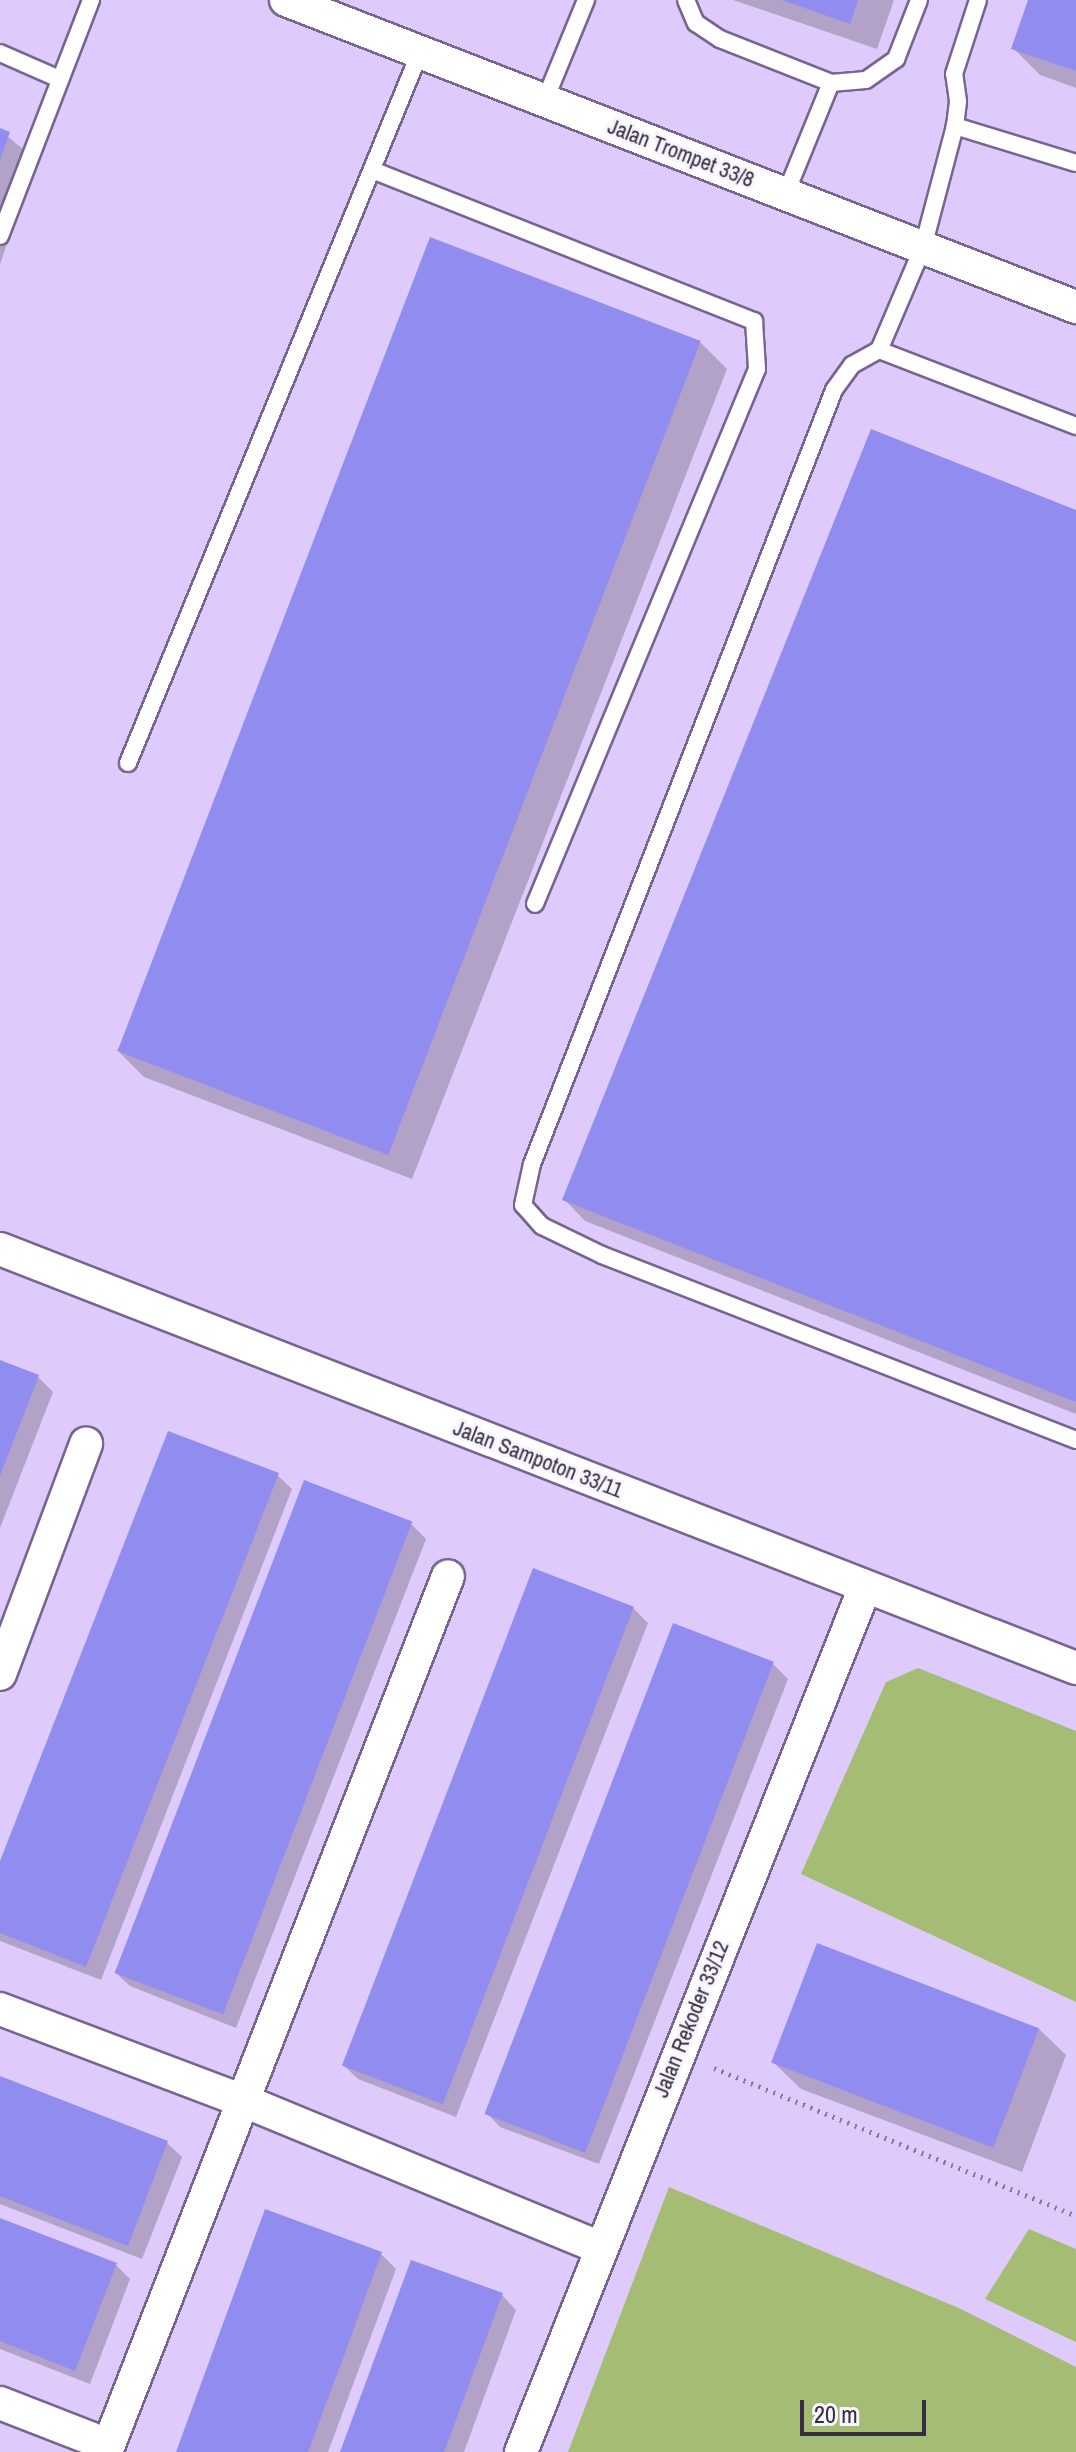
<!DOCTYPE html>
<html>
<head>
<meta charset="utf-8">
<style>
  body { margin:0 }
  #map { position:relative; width:1076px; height:2452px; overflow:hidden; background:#dfcbfb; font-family:"Archivo Narrow",sans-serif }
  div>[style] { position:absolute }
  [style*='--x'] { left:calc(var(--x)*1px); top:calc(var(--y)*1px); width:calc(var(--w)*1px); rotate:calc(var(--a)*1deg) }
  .green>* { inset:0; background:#a4bc74 }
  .shadow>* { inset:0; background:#0003 }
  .building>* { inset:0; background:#918cf0; transform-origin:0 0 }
  .path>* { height:5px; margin-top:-2.5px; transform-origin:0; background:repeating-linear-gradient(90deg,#877999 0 2px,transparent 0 8px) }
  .roads { filter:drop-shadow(2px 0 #77648f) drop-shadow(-2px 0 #77648f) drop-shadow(0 2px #77648f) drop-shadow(0 -2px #77648f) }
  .service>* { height:16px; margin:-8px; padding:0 8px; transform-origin:8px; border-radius:8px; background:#fff }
  .minor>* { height:32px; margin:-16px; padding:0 16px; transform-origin:16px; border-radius:16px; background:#fff }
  span { translate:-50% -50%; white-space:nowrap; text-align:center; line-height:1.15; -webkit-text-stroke:6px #f8f4fe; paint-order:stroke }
  .street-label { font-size:22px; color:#362e40 }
  .scale { position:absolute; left:800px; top:2400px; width:126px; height:36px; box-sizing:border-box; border:4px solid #362e40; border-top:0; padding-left:10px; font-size:24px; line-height:28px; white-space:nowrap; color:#362e40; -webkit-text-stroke:6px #f8f4fe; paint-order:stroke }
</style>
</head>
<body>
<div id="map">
  <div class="green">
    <i style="clip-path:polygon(918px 1668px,1076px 1731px,1076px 2002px,801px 1874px,886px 1682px)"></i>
    <i style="clip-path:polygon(669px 2187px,961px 2309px,1076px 2367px,1076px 2452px,568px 2452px)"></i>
    <i style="clip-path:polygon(1029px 2229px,1076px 2249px,1076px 2342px,985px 2299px)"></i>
  </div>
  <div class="shadow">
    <i style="clip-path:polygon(733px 0,894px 0,877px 49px)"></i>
    <i style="clip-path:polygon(1030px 0,1076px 0,1076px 88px,1040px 75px,1013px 48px)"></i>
    <i style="clip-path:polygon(0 130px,36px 160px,0 264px)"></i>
    <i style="clip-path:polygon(700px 342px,727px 369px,412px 1179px,144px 1077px,117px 1050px)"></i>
    <i style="clip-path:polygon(1076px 512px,1076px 1414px,585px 1221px,564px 1199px)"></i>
    <i style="clip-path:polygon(0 1363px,38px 1377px,53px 1392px,0 1528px)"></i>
    <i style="clip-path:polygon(277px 1475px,292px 1489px,101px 1980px,0 1941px,0 1866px)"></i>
    <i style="clip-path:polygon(305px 1483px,411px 1524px,426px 1539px,236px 2028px,130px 1986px,115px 1972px)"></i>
    <i style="clip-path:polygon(633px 1608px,648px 1623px,456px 2117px,358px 2079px,343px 2065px)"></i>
    <i style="clip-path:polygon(675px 1626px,773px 1664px,788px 1679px,599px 2164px,500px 2127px,486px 2112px)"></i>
    <i style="clip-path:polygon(1039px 2029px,1066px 2055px,1022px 2172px,801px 2089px,774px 2063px)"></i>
    <i style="clip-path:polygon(0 2079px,167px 2143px,182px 2157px,142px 2259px,0 2204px)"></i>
    <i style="clip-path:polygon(0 2220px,116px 2265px,130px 2279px,90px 2384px,0 2349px)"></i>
    <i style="clip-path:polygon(381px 2254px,396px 2269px,328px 2452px,178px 2452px)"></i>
    <i style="clip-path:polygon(502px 2295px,516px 2310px,464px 2452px,342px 2452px)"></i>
  </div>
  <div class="building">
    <i style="clip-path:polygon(782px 0,858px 0,850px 24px)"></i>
    <i style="clip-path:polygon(1028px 0,1076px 0,1076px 71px,1011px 49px)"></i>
    <i style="clip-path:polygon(0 128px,10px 132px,0 160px)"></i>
    <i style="left:430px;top:237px;width:290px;height:872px;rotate:21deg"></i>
    <i style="clip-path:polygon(871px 429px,1076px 510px,1076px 1402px,562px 1200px)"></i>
    <i style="clip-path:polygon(0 1360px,39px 1375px,0 1476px)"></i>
    <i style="clip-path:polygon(168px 1431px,279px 1473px,86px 1967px,0 1933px,0 1861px)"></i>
    <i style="left:304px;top:1480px;width:116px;height:528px;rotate:21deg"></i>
    <i style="left:533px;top:1568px;width:108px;height:533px;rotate:21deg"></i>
    <i style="left:673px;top:1623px;width:108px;height:526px;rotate:21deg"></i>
    <i style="left:817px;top:1943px;width:238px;height:128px;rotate:21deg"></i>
    <i style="clip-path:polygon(0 2076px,168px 2141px,128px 2246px,0 2196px)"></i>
    <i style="clip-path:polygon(265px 2209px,382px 2252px,346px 2350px,308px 2452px,176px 2452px)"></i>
    <i style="clip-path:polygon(0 2218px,117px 2263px,75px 2371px,0 2341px)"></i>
    <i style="clip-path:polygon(411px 2260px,503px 2293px,444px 2452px,340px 2452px)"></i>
  </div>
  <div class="path">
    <i style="--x:714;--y:2068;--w:391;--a:22.2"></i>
  </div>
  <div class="roads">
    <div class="service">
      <i style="--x:686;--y:0;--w:25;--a:67"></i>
      <i style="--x:696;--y:23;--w:29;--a:34"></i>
      <i style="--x:720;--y:39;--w:119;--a:21.6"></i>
      <i style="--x:0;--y:53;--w:62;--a:23.7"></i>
      <i style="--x:545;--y:100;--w:108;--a:-67.7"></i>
      <i style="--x:955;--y:126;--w:25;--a:-83"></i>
      <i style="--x:958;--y:101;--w:27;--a:-98"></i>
      <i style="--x:954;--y:74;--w:78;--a:-72"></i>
      <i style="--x:1076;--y:163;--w:127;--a:-163"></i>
      <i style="--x:955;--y:126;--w:125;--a:104.8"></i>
      <i style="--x:923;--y:247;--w:112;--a:113.1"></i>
      <i style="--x:879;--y:350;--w:31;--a:151"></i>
      <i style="--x:852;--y:365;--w:31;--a:126"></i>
      <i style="--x:834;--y:390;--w:831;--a:111.31"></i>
      <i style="--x:532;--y:1164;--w:42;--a:102.4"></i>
      <i style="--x:523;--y:1205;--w:28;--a:48"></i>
      <i style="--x:542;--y:1226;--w:67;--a:25.8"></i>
      <i style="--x:602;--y:1255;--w:509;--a:21.32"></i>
      <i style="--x:372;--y:170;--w:411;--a:21.6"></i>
      <i style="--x:754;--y:321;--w:48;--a:86.4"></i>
      <i style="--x:757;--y:369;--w:579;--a:112.54"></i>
      <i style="--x:786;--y:193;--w:119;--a:-67.8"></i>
      <i style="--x:831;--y:83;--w:35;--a:-5"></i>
      <i style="--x:866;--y:80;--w:37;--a:-35"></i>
      <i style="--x:896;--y:59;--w:63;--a:-68.7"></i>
      <i style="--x:0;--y:236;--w:253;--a:-68.9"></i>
      <i style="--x:879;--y:350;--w:211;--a:21.1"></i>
      <i style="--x:128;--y:763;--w:769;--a:-67.67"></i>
    </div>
    <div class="minor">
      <i style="--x:286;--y:0;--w:848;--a:21.24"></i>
      <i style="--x:0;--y:1249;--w:1155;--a:21.28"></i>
      <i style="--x:0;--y:1674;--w:246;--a:-69.5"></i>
      <i style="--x:0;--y:2009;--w:261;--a:20.7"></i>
      <i style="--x:244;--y:2101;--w:385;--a:22.4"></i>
      <i style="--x:0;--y:2403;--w:116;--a:21.3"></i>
      <i style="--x:106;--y:2452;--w:940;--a:-68.67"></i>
      <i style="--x:521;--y:2452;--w:931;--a:-68.31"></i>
    </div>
  </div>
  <div class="street-label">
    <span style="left:681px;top:153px;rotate:21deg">Jalan Trompet 33/8</span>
    <span style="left:538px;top:1459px;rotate:21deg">Jalan Sampoton 33/11</span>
    <span style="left:691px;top:2019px;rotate:-68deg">Jalan Rekoder 33/12</span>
  </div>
  <div class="scale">20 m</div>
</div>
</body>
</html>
